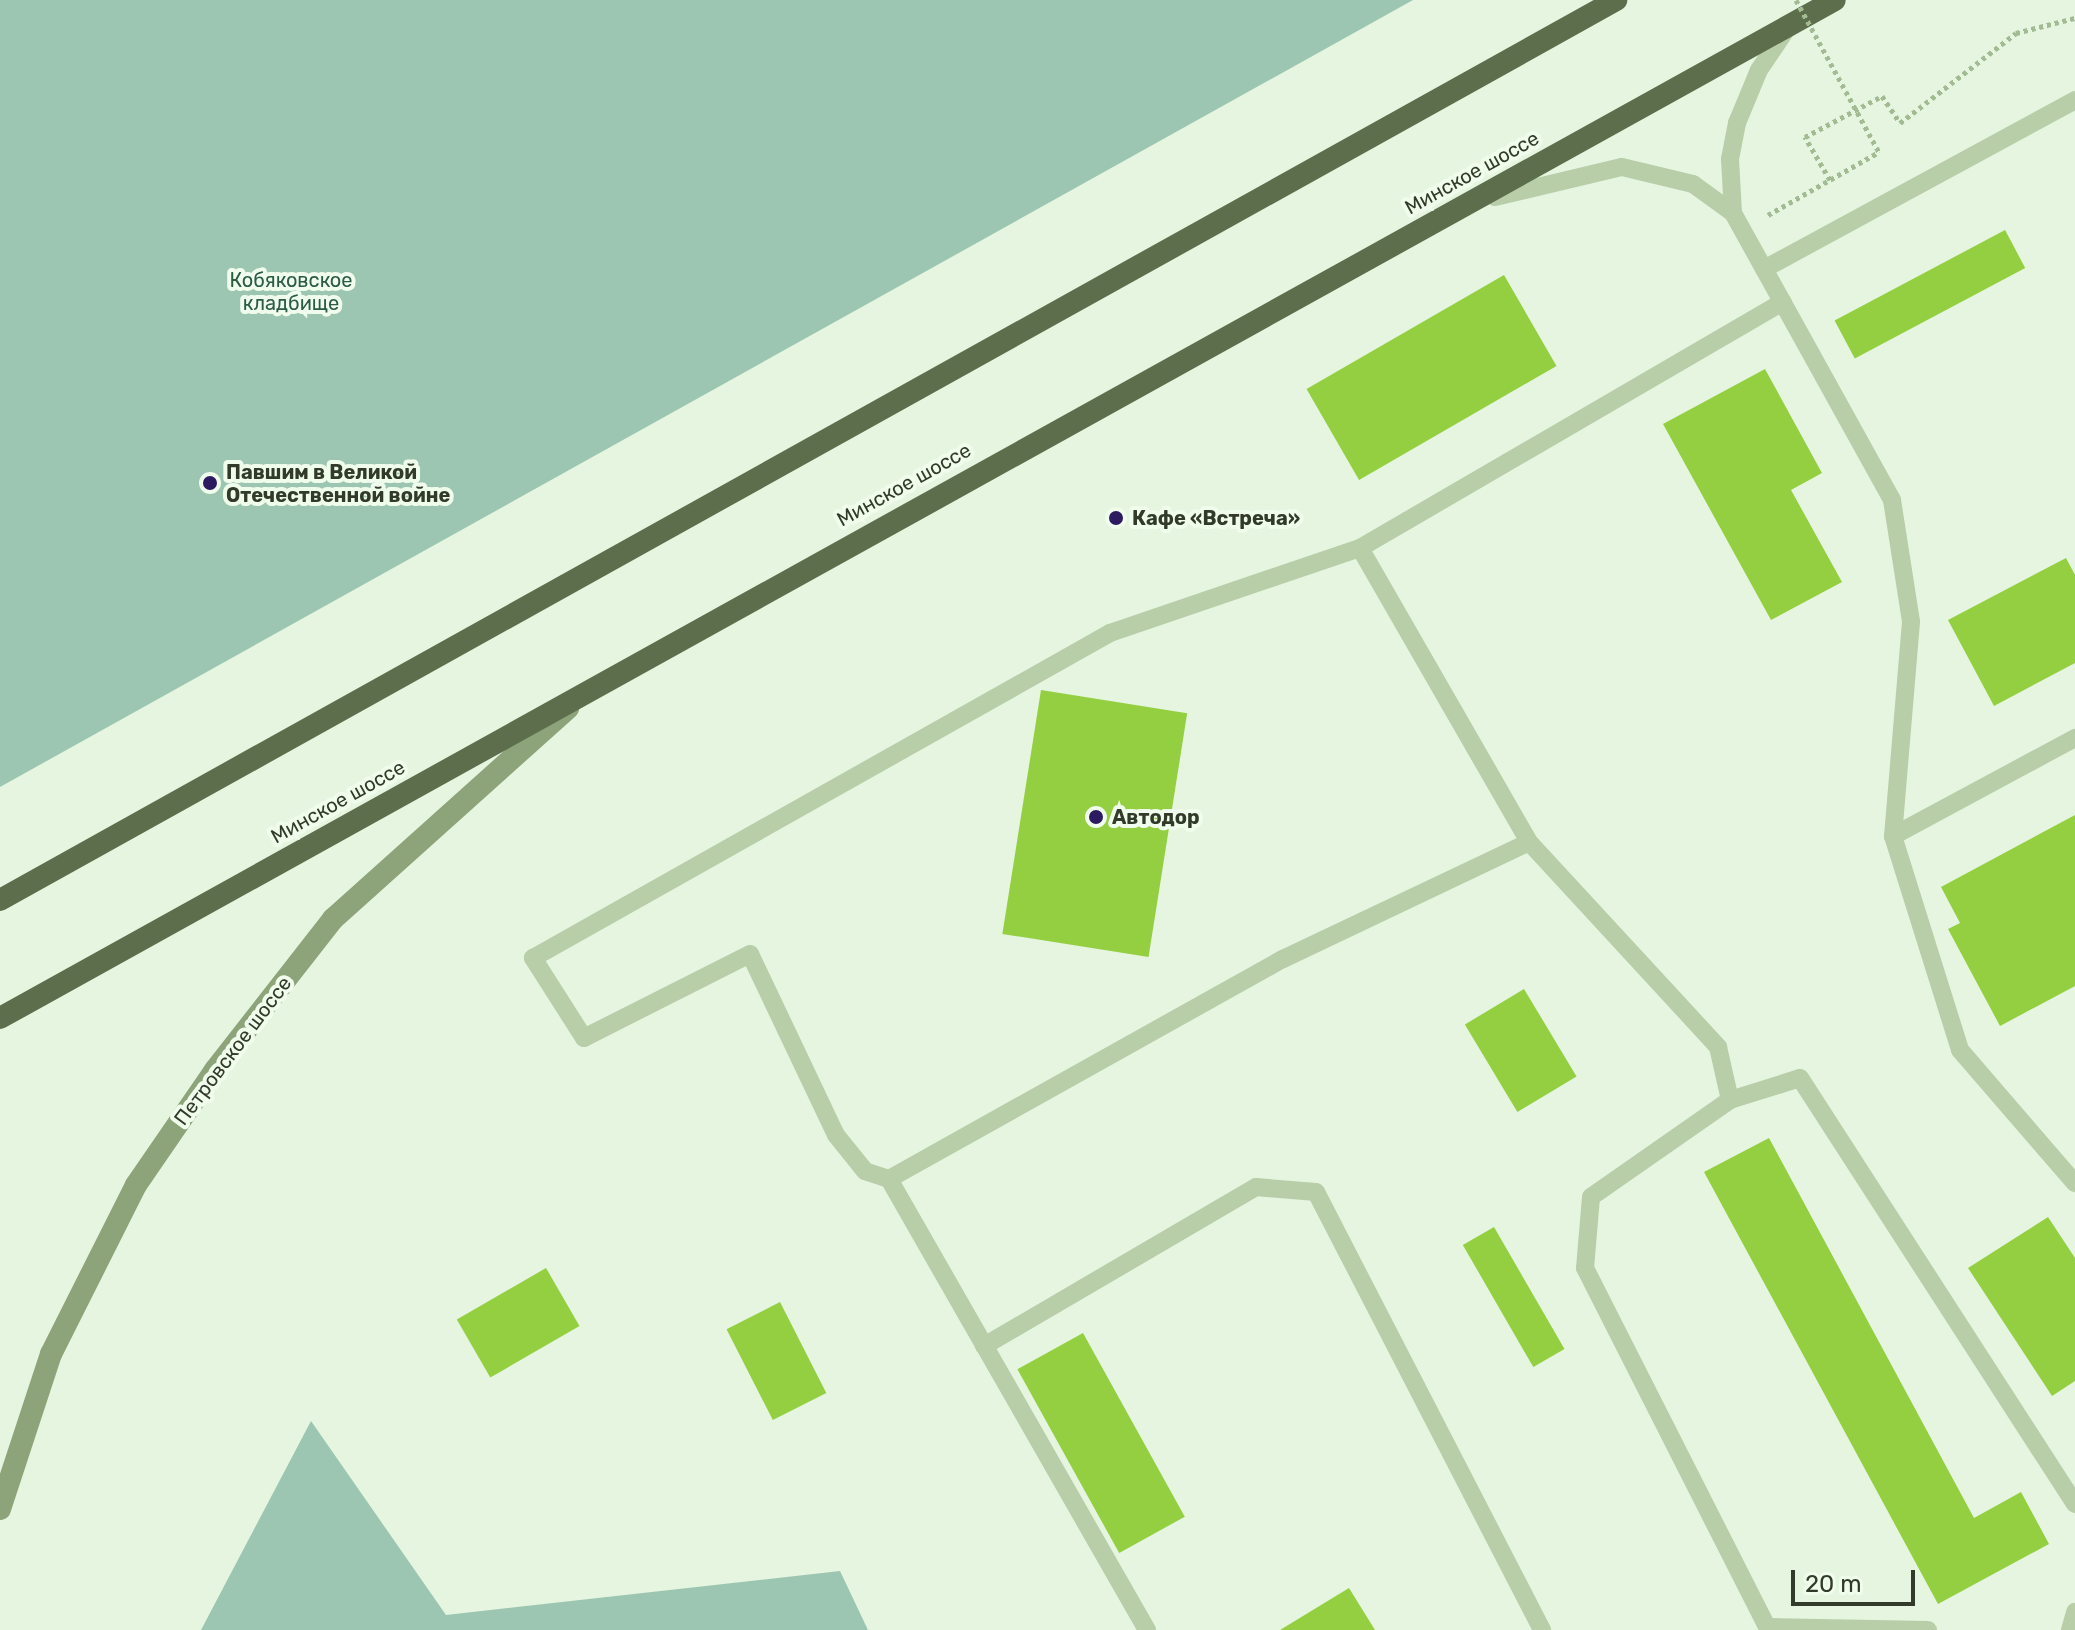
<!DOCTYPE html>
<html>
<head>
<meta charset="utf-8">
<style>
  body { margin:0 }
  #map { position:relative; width:2075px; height:1630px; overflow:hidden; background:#e5f5df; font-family:Rubik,sans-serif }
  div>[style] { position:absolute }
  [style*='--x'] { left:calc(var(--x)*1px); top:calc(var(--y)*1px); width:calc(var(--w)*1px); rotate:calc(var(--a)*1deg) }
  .green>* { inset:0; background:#9dc6b2 }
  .building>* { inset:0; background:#94cf42; transform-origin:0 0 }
  .path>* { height:5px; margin-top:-2.5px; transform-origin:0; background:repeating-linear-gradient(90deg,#a2bb93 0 4px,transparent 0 8px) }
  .service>* { height:18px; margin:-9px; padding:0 9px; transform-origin:9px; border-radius:9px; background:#b7cea9 }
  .secondary>* { height:22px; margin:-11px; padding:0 11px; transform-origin:11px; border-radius:11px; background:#8da37a }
  .trunk>* { height:22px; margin:-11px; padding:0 11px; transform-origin:11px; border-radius:11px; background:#5d6e4c }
  .path-bridge>* { height:5px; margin-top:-2.5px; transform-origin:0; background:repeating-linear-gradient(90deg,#a2bb93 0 4px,transparent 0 8px) }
  .dots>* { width:22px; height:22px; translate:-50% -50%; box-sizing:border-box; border:4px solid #f0fcec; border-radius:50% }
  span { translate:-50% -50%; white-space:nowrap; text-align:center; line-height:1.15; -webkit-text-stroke:8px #f0fcec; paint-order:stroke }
  .street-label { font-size:20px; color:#323b29 }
  .park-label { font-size:20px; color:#2b5c45 }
  .poi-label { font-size:20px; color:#323b29; font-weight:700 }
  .left { translate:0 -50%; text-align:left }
  .scale { position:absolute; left:1791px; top:1570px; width:124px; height:36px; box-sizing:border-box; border:4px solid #323b29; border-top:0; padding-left:10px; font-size:24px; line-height:28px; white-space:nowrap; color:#323b29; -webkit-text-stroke:6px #f0fcec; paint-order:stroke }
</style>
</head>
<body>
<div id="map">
  <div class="green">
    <i style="clip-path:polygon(0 0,1413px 0,0 787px)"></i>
    <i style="clip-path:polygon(311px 1421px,446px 1615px,840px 1571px,868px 1630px,201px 1630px)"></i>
  </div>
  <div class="building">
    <i style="left:2005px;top:230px;width:43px;height:193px;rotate:62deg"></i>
    <i style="left:1504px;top:275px;width:105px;height:228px;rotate:60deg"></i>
    <i style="clip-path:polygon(1765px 369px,1822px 473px,1791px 490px,1842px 582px,1771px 620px,1663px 424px)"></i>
    <i style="clip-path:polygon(2066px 558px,2075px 575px,2075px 663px,1994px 706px,1948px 620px)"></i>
    <i style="left:1041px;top:690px;width:148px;height:247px;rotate:9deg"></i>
    <i style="clip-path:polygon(2075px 815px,2075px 986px,2000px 1026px,1948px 929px,1960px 923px,1941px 887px)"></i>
    <i style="left:1524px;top:989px;width:102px;height:69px;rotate:59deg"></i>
    <i style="clip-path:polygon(1769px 1138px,1974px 1518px,2021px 1492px,2049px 1544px,1938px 1604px,1704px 1172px)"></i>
    <i style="clip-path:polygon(2048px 1217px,2075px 1258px,2075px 1381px,2052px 1396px,1968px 1268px)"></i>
    <i style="left:1494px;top:1227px;width:141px;height:36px;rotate:60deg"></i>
    <i style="left:546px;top:1268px;width:67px;height:103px;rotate:60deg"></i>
    <i style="left:780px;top:1302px;width:102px;height:60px;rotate:63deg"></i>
    <i style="left:1083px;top:1333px;width:210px;height:75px;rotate:61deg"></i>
    <i style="clip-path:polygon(1349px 1588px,1375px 1630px,1280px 1630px)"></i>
  </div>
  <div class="path">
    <i style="--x:1830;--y:180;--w:50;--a:-120.2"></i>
    <i style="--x:1805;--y:137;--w:87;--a:-28"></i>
    <i style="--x:1882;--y:96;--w:32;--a:56"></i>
    <i style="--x:1900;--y:123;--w:147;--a:-37.8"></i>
    <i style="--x:2016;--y:33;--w:61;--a:-14.3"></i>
    <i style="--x:1768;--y:215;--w:128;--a:-29.6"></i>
  </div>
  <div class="service">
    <i style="--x:1495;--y:197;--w:130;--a:-13.3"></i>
    <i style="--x:1622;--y:167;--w:73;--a:13.5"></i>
    <i style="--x:1693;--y:184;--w:49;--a:35.9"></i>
    <i style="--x:1733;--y:213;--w:328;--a:61"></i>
    <i style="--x:1892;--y:500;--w:123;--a:81.1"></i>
    <i style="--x:1911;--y:622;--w:215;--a:94.8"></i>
    <i style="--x:1893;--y:836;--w:224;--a:72.6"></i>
    <i style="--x:1960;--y:1050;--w:176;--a:49.2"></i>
    <i style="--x:1733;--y:213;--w:54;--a:-93.2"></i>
    <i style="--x:1730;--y:159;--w:37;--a:-79"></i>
    <i style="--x:1737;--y:123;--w:57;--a:-67.5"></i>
    <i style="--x:1759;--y:70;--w:48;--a:-56"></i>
    <i style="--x:1764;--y:269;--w:354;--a:-28.5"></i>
    <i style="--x:1360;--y:548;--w:339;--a:60.1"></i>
    <i style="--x:1893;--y:836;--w:207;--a:-28.3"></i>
    <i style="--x:1730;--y:1100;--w:73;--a:-17.4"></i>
    <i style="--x:1800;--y:1078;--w:507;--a:57.16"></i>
    <i style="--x:889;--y:1179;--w:25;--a:-162"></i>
    <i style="--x:865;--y:1171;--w:46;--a:-128.9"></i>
    <i style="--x:836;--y:1135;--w:200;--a:-115.4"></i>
    <i style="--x:750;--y:954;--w:186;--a:153.2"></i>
    <i style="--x:584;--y:1038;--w:95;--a:-122.5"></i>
    <i style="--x:533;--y:958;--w:662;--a:-29.39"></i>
    <i style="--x:1110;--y:633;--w:264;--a:-18.8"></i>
    <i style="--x:1360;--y:548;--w:489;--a:-30.2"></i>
    <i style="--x:984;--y:1346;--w:315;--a:-30.3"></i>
    <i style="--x:1256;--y:1187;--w:60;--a:4.8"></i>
    <i style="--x:1316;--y:1192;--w:493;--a:62.7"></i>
    <i style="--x:1147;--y:1630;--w:520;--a:-119.77"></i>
    <i style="--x:889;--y:1179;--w:451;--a:-29.2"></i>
    <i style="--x:1283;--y:959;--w:272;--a:-25.4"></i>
    <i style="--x:1529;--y:842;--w:279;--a:47.3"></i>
    <i style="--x:1718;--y:1047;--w:54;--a:77.2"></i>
    <i style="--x:1730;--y:1100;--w:169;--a:145.1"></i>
    <i style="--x:1591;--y:1197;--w:71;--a:94.8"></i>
    <i style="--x:1585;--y:1268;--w:402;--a:63.1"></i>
    <i style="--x:1767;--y:1627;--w:161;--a:1.1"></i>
    <i style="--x:2070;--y:1630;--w:19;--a:-74"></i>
  </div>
  <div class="secondary">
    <i style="--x:0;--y:1509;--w:163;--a:-71.8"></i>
    <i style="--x:51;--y:1354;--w:189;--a:-63.3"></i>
    <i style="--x:136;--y:1185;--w:140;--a:-55.5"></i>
    <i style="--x:215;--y:1070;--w:192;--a:-52"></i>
    <i style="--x:333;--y:919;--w:316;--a:-41.9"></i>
  </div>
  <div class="trunk">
    <i style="--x:0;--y:900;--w:1850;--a:-29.11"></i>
    <i style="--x:0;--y:1018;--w:2098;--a:-29.02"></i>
  </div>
  <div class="path-bridge">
    <i style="--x:1796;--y:0;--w:173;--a:61.4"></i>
  </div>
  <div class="dots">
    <i style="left:210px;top:483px;background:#2c1b61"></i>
    <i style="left:1116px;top:518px;background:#2c1b61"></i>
    <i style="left:1096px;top:817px;background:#2c1b61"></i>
  </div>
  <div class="street-label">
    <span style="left:1472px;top:173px;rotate:-29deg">Минское шоссе</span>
    <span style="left:904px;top:485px;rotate:-29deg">Минское шоссе</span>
    <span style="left:338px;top:802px;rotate:-29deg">Минское шоссе</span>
    <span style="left:233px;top:1051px;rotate:-53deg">Петровское шоссе</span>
  </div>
  <div class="park-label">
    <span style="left:291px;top:292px">Кобяковское<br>кладбище</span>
  </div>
  <div class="poi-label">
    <span class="left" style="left:226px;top:484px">Павшим в Великой<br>Отечественной войне</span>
    <span class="left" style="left:1132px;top:518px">Кафе «Встреча»</span>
    <span class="left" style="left:1112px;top:817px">Автодор</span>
  </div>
  <div class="scale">20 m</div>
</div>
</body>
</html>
